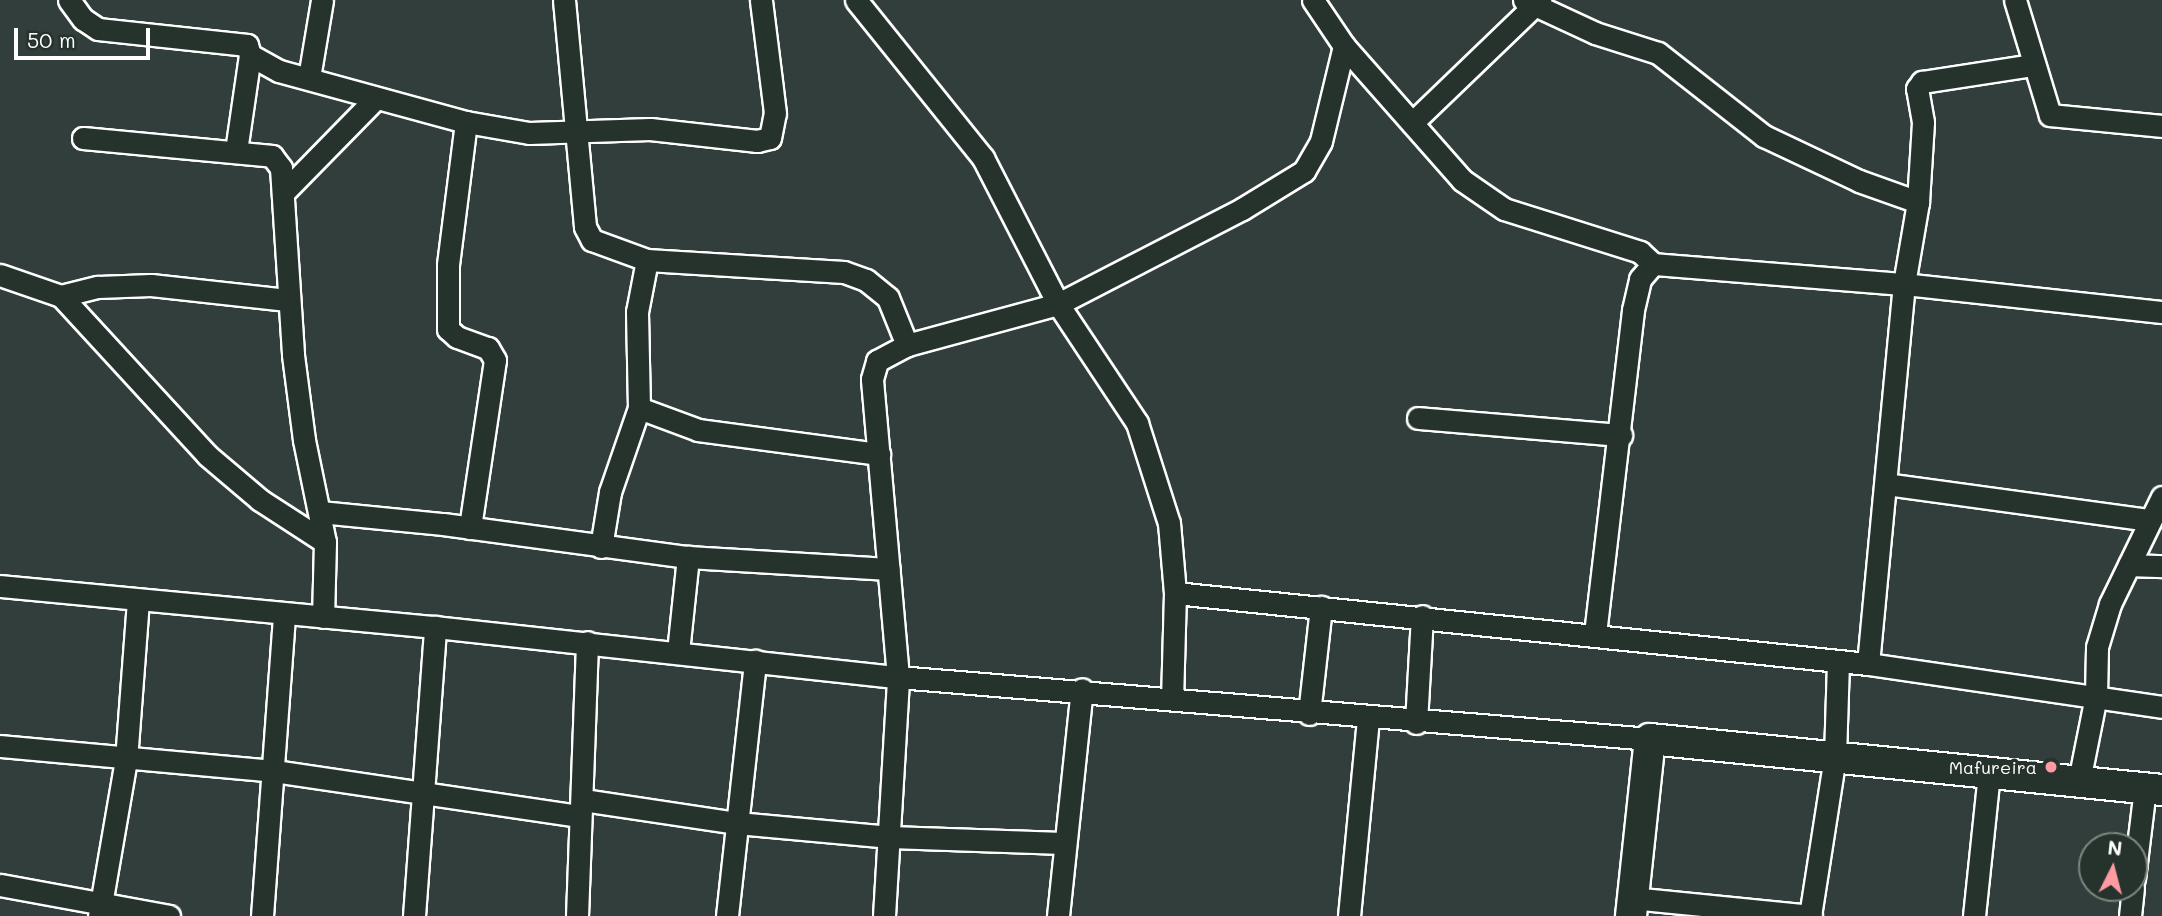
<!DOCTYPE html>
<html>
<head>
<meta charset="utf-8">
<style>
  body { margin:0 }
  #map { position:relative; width:2162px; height:916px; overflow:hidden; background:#323e3c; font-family:Mali,sans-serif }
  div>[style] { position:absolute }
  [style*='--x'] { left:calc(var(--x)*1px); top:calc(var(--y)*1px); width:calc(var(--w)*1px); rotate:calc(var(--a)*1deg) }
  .roads { filter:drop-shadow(2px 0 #fff) drop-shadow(-2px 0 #fff) drop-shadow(0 2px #fff) drop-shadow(0 -2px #fff) }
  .street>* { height:21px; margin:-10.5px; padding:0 10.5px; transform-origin:10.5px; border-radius:10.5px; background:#26332d }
  .secondary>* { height:30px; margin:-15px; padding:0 15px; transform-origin:15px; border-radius:15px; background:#26332d }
  .dots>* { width:19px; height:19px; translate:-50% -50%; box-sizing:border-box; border:4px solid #26332d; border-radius:50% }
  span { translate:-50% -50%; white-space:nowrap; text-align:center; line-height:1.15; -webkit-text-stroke:7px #26332d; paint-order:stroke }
  .poi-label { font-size:18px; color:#fff }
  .right { translate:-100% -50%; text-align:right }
  .north { position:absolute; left:2078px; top:832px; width:70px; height:70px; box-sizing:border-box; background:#26332d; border:2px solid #7d8581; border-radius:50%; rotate:6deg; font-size:19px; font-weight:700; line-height:28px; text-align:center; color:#fff }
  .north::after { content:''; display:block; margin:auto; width:24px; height:32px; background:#ff9aa2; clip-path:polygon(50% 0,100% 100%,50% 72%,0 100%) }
  .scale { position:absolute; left:14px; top:28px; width:136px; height:32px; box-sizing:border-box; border:4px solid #fff; border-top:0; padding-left:9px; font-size:21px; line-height:24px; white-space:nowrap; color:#fff; -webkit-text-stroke:5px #26332d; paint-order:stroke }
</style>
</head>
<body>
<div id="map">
  <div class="roads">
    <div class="street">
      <i style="--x:69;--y:0;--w:24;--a:54"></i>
      <i style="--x:83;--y:19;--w:18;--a:34"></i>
      <i style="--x:98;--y:29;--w:150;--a:6.1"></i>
      <i style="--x:247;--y:45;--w:10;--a:73"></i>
      <i style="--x:250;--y:55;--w:97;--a:98.3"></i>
      <i style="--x:564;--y:0;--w:228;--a:84.7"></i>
      <i style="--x:585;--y:227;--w:15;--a:62"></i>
      <i style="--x:592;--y:240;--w:59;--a:20"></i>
      <i style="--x:856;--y:0;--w:203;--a:51.2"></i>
      <i style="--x:983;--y:158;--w:164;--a:62.8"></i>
      <i style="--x:1058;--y:304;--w:143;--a:56.4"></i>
      <i style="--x:1137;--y:423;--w:105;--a:72.3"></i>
      <i style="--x:1169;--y:523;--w:70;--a:85.1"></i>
      <i style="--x:1175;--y:593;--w:105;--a:91.6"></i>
      <i style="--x:1313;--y:0;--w:55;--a:56"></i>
      <i style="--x:1344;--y:46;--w:179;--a:48.6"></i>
      <i style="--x:1462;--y:180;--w:51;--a:34.6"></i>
      <i style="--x:1504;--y:209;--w:143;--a:17.5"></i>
      <i style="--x:1640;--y:252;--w:18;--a:43"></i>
      <i style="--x:1524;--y:0;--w:78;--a:24.9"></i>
      <i style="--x:1595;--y:33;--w:66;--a:17.6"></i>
      <i style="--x:1658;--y:53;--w:135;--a:38.1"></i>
      <i style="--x:1764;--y:136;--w:105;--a:25.3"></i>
      <i style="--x:1859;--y:181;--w:63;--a:19.6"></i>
      <i style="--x:2015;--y:0;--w:120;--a:73.1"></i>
      <i style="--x:2050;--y:115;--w:113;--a:5.6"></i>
      <i style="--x:250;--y:55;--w:33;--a:29"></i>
      <i style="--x:279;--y:71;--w:194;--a:15.3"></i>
      <i style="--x:466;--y:122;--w:64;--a:9.9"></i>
      <i style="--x:529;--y:133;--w:121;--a:-1.9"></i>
      <i style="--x:650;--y:129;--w:108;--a:6.4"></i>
      <i style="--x:757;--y:141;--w:13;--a:-13"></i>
      <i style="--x:770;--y:138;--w:25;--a:-79"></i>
      <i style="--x:775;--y:113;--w:114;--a:-97.1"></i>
      <i style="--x:309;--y:78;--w:79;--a:-80.5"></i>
      <i style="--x:466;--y:122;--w:144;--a:97.2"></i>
      <i style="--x:448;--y:265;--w:64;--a:90"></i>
      <i style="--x:448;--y:329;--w:12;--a:42"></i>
      <i style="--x:457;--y:337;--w:33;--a:20"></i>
      <i style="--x:488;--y:348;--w:14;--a:60"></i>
      <i style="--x:495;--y:360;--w:170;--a:98.5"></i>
      <i style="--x:1412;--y:123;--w:178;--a:-43.9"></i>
      <i style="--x:83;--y:138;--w:190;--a:5.4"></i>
      <i style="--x:272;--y:156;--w:15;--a:53"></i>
      <i style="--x:281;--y:168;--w:187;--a:86.3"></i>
      <i style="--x:293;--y:355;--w:86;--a:82.6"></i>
      <i style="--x:304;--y:440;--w:104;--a:78.4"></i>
      <i style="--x:325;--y:542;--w:75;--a:91.5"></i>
      <i style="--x:285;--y:191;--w:130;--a:-45.6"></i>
      <i style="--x:0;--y:275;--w:65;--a:19"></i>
      <i style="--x:61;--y:296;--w:216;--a:47.4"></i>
      <i style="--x:207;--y:455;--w:70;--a:40.3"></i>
      <i style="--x:260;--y:500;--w:77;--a:32.9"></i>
      <i style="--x:61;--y:296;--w:38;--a:-14"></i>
      <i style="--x:98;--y:287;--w:53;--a:-2.2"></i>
      <i style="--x:151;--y:285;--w:137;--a:6.3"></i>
      <i style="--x:639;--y:408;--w:63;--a:20.4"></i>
      <i style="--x:698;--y:430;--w:183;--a:7.6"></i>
      <i style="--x:1418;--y:418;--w:204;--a:4.8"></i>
      <i style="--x:1886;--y:484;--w:265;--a:7.8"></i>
      <i style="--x:320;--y:512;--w:124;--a:5.6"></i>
      <i style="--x:443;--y:524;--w:247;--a:7.7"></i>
      <i style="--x:688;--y:557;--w:201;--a:3.4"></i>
      <i style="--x:601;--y:547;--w:56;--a:-80.7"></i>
      <i style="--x:610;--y:492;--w:89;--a:-71"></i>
      <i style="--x:639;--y:408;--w:96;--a:-91.2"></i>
      <i style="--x:637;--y:312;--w:53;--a:-79.1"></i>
      <i style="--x:647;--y:260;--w:197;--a:3.5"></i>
      <i style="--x:844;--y:272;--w:23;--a:20"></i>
      <i style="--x:866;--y:280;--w:28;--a:39"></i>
      <i style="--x:888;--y:298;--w:51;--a:68"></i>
      <i style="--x:2129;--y:565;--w:33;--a:2"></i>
      <i style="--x:0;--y:586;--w:437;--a:5.4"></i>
      <i style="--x:435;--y:627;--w:466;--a:6.2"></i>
      <i style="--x:898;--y:677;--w:755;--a:4.71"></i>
      <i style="--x:1175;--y:593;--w:697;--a:5.85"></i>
      <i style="--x:1868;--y:664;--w:297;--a:8.3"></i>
      <i style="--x:1595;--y:634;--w:326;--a:-83.3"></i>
      <i style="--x:1633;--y:310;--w:32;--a:-77"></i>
      <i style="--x:1640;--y:279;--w:20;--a:-49"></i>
      <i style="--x:1653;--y:264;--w:252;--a:4.6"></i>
      <i style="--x:1904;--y:284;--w:260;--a:6.2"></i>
      <i style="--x:678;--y:652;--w:96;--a:-84"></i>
      <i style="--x:1868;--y:664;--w:382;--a:-84.6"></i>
      <i style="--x:1904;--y:284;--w:83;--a:-80.3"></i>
      <i style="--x:1918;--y:202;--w:80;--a:-86.4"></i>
      <i style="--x:1923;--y:122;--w:34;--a:-100"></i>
      <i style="--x:1917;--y:89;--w:9;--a:-54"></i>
      <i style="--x:1922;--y:82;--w:112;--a:-8.7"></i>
      <i style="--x:1309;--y:714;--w:108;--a:-83.6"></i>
      <i style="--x:1416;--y:723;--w:107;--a:-86.8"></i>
      <i style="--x:0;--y:746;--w:275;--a:5.2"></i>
      <i style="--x:274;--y:771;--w:309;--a:8.4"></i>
      <i style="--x:2079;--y:781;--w:87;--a:-78.7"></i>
      <i style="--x:2096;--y:696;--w:49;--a:-88.8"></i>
      <i style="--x:2097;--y:647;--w:45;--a:-73.2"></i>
      <i style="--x:2110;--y:604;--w:119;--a:-64.1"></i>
      <i style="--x:583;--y:800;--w:156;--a:8.5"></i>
      <i style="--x:737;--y:823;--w:154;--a:5.2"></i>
      <i style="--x:890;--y:837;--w:173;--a:2"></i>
      <i style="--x:2134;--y:879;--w:92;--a:-83.1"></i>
      <i style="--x:0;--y:885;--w:172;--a:10.4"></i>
      <i style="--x:1632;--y:898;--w:180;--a:5.7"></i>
      <i style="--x:99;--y:916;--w:158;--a:-80.2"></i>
      <i style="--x:126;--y:760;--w:160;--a:-85.7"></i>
      <i style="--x:262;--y:916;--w:303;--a:-85.8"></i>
      <i style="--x:414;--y:916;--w:290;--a:-85.8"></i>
      <i style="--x:577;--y:916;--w:274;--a:-87.9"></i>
      <i style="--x:727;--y:916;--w:257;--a:-83.7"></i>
      <i style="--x:884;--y:916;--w:239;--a:-86.6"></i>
      <i style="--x:898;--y:677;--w:299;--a:-95"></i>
      <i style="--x:872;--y:379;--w:19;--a:-74"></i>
      <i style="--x:877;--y:361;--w:34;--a:-28"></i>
      <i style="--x:907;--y:345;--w:156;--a:-15.2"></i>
      <i style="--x:1058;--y:304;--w:207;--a:-27.3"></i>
      <i style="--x:1242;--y:209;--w:73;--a:-31.5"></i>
      <i style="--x:1304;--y:171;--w:34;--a:-60"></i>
      <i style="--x:1321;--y:141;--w:98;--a:-76.4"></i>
      <i style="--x:1058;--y:916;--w:228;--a:-84"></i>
      <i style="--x:1349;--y:916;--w:199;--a:-84.5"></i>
      <i style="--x:1810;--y:916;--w:161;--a:-81.1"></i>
      <i style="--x:1835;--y:757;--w:94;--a:-88.2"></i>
      <i style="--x:1974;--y:916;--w:144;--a:-84"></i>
      <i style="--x:2130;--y:916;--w:28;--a:-84"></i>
    </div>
    <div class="secondary">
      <i style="--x:1631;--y:916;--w:178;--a:-83.9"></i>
      <i style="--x:1650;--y:739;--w:515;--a:5.69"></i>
    </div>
  </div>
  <div class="dots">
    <i style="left:2051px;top:767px;background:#ff9aa2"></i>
  </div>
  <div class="poi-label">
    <span class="right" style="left:2037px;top:767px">Mafureira</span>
  </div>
  <div class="north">N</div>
  <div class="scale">50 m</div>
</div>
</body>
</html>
